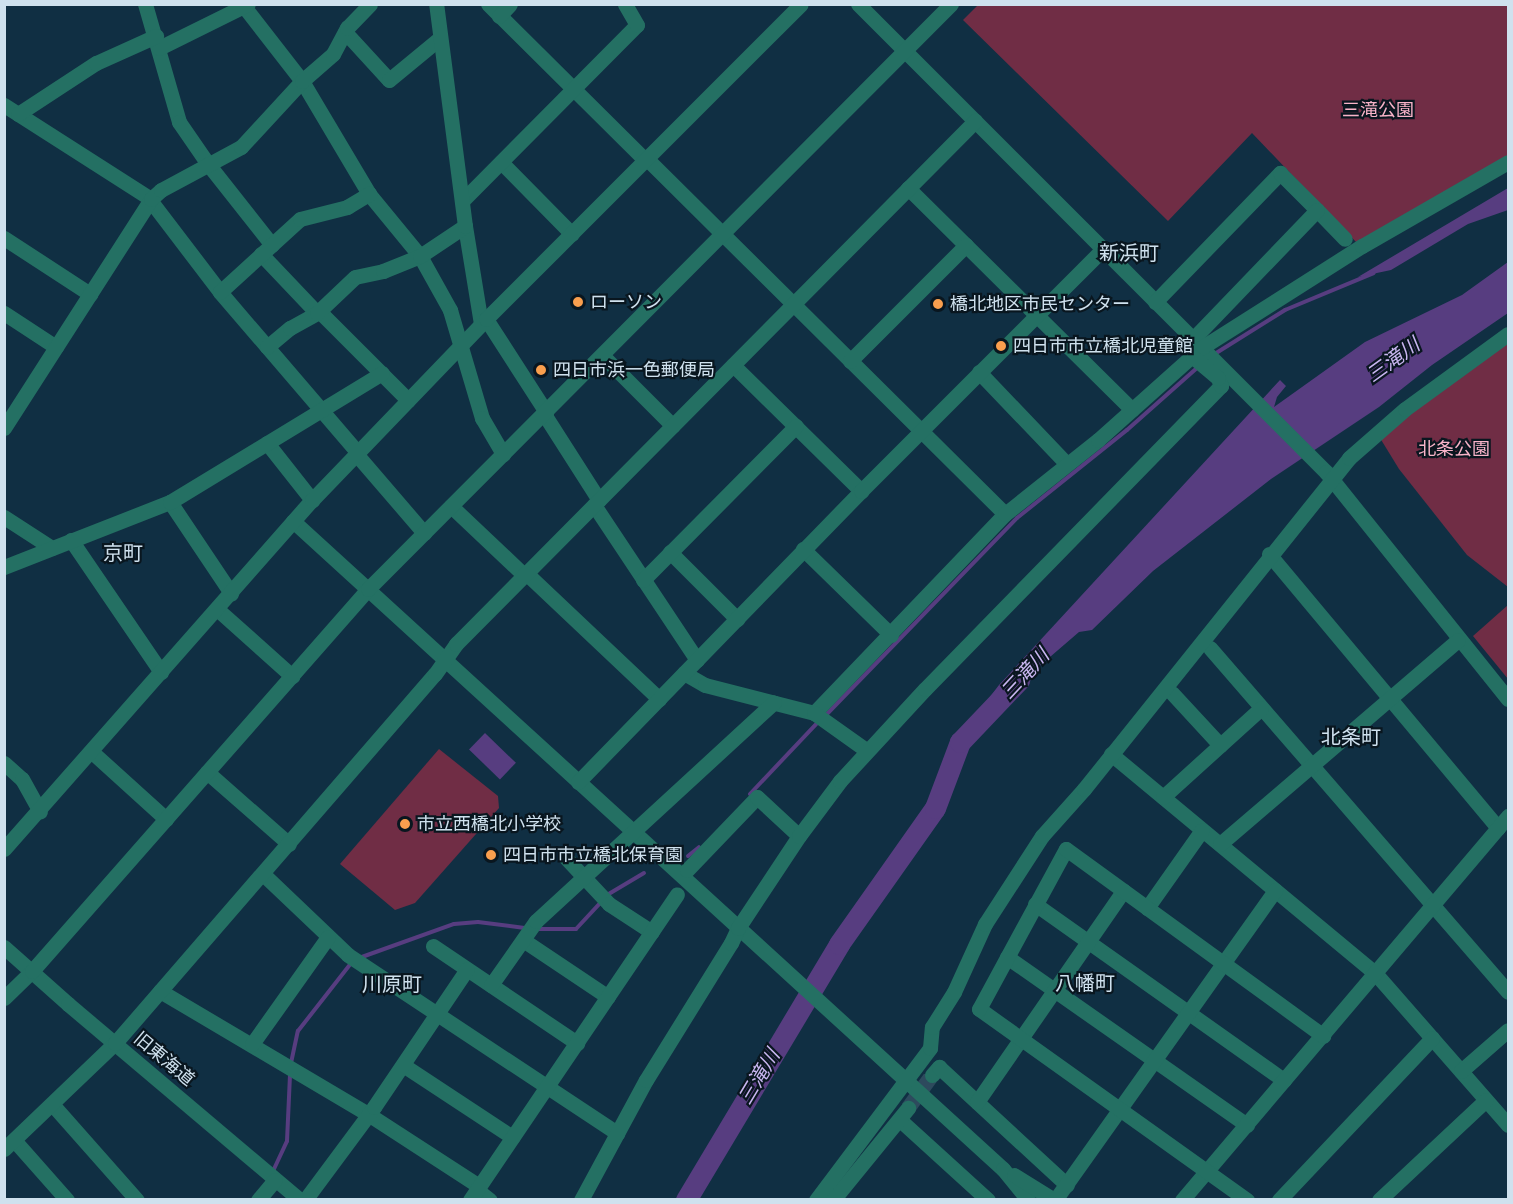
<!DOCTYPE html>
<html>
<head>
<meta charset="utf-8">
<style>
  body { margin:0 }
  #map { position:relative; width:1513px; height:1204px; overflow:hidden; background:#102f43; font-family:Figtree,"Noto Sans JP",sans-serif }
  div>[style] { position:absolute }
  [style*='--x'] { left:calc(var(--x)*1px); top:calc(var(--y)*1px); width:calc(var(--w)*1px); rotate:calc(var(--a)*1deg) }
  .green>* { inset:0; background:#702d45 }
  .water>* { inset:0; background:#573d80; transform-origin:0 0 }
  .stream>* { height:4px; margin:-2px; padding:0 2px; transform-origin:2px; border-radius:2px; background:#573d80 }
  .river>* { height:21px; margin:-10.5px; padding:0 10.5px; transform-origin:10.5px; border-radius:10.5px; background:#573d80 }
  .minor-tunnel>* { height:15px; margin-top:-7.5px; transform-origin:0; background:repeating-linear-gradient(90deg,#2d4a5d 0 15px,transparent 0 23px) }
  .minor>* { height:15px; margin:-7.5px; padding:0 7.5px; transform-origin:7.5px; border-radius:7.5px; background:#247063 }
  .dots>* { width:16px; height:16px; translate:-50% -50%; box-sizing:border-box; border:3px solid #09161f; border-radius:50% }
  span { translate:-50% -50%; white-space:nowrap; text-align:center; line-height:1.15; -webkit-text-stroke:4.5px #09161f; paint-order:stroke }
  .park-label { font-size:18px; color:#f8b3c8 }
  .poi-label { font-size:18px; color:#cfe1ee }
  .left { translate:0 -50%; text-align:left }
  .street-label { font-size:18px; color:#cfe1ee }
  .neighbourhood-label { font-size:20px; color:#cfe1ee }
  .water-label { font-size:20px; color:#c9b6f0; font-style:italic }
  .frame { position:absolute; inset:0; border:6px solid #cfe1ee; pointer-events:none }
</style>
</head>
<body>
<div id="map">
  <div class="green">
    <i style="clip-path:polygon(979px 4px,1508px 5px,1508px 157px,1357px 243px,1252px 133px,1168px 221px,963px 20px)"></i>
    <i style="clip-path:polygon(1508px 340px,1508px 587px,1467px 555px,1399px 469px,1380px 438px,1453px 378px)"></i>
    <i style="clip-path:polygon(1508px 605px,1508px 679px,1473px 636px)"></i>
    <i style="clip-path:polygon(439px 749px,498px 796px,499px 808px,415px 903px,395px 910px,340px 864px)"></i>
  </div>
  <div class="water">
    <i style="clip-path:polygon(1508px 188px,1508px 210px,1468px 224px,1391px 270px,1358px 277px)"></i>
    <i style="clip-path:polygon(1508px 262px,1508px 313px,1432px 365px,1379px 407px,1271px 479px,1153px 571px,1092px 630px,1079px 632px,963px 732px,999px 685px,1280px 380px,1286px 386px,1277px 397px,1274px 407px,1365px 342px,1462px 295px)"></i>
    <i style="left:485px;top:733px;width:43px;height:23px;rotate:44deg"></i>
  </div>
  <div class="stream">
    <i style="--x:1213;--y:355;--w:85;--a:-32"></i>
    <i style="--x:1285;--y:310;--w:96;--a:-22.6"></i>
    <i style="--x:825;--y:716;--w:276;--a:-45.9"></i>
    <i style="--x:1017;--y:518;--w:141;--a:-38.7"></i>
    <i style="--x:1127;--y:430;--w:95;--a:-41.6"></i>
    <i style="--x:750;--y:794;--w:100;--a:-46.6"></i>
    <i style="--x:688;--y:856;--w:14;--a:-39"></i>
    <i style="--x:607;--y:895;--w:43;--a:-30.7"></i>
    <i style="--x:535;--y:929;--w:41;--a:0"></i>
    <i style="--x:576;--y:929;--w:38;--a:-47"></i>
    <i style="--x:359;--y:958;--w:101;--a:-19.7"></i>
    <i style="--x:454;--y:924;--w:24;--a:-5"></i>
    <i style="--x:478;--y:922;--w:47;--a:7.3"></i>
    <i style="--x:291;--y:1063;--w:33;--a:-78"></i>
    <i style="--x:298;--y:1031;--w:88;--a:-52"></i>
    <i style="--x:274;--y:1169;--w:31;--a:-65"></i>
    <i style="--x:287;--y:1141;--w:67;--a:-87.4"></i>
  </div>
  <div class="river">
    <i style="--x:686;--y:1200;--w:298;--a:-59.1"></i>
    <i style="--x:839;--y:944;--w:166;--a:-54.8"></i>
    <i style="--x:935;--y:808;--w:71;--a:-69.3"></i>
    <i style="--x:960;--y:742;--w:86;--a:-46.4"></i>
  </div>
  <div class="minor-tunnel">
    <i style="--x:908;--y:1108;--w:41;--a:-54"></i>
  </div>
  <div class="minor">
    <i style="--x:145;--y:4;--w:123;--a:73.9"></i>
    <i style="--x:179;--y:122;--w:51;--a:55.4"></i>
    <i style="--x:208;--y:164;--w:103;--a:51.7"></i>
    <i style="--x:242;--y:4;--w:98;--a:52.1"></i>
    <i style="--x:302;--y:81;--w:131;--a:59.3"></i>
    <i style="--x:369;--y:194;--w:80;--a:50.6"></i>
    <i style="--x:420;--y:256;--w:62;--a:60.9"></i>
    <i style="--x:450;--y:310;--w:113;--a:73.5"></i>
    <i style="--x:482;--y:418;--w:42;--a:59.7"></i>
    <i style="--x:488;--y:4;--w:223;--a:44.8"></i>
    <i style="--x:858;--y:4;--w:662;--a:45"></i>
    <i style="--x:1326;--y:472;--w:291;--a:51.3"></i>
    <i style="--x:499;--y:16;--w:16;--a:-47"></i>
    <i style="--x:345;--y:32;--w:65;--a:47.5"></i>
    <i style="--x:389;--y:80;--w:66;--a:-39.5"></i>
    <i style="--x:159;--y:48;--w:99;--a:-26.3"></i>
    <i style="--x:4;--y:105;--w:174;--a:32.6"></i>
    <i style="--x:18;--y:114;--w:93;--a:-33.2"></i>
    <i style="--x:96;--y:63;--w:66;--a:-24.2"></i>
    <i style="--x:647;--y:159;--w:504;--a:44.76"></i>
    <i style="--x:501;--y:162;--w:101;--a:45.4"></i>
    <i style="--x:908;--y:188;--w:315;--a:44.7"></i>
    <i style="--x:150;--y:200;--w:116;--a:52.7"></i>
    <i style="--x:220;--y:292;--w:212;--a:49.4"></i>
    <i style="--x:462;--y:201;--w:248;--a:-45.2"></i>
    <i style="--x:637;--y:25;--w:24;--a:-120"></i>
    <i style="--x:1317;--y:210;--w:40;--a:46"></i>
    <i style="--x:465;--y:226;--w:99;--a:80.7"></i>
    <i style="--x:4;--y:238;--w:103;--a:33.1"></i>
    <i style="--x:261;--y:254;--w:81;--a:46.5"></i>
    <i style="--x:220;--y:292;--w:108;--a:-42.4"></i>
    <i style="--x:300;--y:219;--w:49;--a:-14.3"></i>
    <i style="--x:347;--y:207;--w:26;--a:-31"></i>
    <i style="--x:1155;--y:302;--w:180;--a:-45.9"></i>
    <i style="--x:1280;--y:173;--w:52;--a:45"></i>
    <i style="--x:1317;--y:210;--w:179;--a:133.9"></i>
    <i style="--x:319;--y:311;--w:126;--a:45"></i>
    <i style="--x:4;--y:313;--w:62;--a:33.2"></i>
    <i style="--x:486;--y:319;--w:111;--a:57.2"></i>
    <i style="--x:267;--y:347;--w:30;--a:-40"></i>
    <i style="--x:290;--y:328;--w:31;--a:-29"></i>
    <i style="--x:317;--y:313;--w:52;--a:-43.5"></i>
    <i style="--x:355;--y:277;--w:29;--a:-12"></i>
    <i style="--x:383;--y:271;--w:40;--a:-22"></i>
    <i style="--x:420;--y:256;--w:54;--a:-33.7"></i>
    <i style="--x:465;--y:226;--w:224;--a:-97.4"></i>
    <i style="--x:602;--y:355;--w:100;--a:45"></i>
    <i style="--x:850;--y:361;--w:164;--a:-45"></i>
    <i style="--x:733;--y:365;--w:180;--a:44.5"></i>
    <i style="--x:979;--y:372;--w:127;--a:46.3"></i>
    <i style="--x:544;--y:414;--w:102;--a:57.4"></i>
    <i style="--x:4;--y:428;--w:272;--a:-57.3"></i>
    <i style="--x:151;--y:199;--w:13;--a:-42"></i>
    <i style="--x:161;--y:190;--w:91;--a:-28.3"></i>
    <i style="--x:241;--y:147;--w:90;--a:-47.3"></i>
    <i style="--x:302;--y:81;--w:41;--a:-41.1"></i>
    <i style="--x:333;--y:54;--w:30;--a:-62"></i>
    <i style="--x:347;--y:28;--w:33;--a:-46"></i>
    <i style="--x:267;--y:443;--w:73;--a:51.7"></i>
    <i style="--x:357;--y:455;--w:103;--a:49.3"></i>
    <i style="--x:170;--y:502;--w:110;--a:56.2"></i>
    <i style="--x:594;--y:505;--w:186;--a:56.4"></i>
    <i style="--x:451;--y:506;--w:102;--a:43.4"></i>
    <i style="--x:4;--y:517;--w:57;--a:32.9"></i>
    <i style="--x:293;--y:521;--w:961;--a:42.39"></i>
    <i style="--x:1003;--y:1169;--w:40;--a:51"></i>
    <i style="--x:71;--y:540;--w:160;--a:55.7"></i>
    <i style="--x:803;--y:549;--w:123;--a:44.3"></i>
    <i style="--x:670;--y:552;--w:95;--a:45"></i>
    <i style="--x:1269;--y:554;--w:357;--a:50.1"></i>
    <i style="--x:4;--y:567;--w:178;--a:-21.4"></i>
    <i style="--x:170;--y:502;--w:248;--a:-31.3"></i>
    <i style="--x:527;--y:574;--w:182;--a:43.4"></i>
    <i style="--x:643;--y:580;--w:217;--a:-45.2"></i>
    <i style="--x:217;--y:609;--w:101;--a:41.8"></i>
    <i style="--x:1210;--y:648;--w:455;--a:49.1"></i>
    <i style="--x:684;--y:673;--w:24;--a:30"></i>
    <i style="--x:705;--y:685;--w:113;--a:14.4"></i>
    <i style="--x:814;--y:713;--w:276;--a:-46.2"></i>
    <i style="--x:1005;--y:514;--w:119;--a:-38.5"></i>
    <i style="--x:1098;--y:440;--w:138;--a:-41.8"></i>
    <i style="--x:1201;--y:348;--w:191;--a:-32.4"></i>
    <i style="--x:1362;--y:246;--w:168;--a:-29.9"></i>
    <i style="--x:1172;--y:693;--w:71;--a:47.3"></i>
    <i style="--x:814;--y:713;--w:64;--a:35.4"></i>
    <i style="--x:92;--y:752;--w:100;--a:42.2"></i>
    <i style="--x:1111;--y:754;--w:343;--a:39.7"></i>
    <i style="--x:1375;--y:973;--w:202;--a:48.8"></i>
    <i style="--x:4;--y:763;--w:24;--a:42"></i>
    <i style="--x:22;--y:779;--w:37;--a:61"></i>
    <i style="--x:207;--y:772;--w:109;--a:41.3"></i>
    <i style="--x:578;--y:782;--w:406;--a:-45.8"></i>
    <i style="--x:861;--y:491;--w:342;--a:-45"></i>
    <i style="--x:1163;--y:797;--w:132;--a:-42.2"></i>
    <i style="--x:1220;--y:844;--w:313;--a:-40.6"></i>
    <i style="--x:4;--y:849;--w:465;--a:-48.6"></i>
    <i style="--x:312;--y:500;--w:251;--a:-46.1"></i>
    <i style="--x:486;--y:319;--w:445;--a:-45"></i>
    <i style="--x:566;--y:858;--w:63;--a:46.9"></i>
    <i style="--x:609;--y:904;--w:51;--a:33.1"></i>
    <i style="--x:687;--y:870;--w:101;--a:-46.2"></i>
    <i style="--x:757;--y:797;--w:57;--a:42.9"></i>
    <i style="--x:263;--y:874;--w:117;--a:43.6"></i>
    <i style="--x:348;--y:955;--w:323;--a:33.5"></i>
    <i style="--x:1035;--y:904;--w:305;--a:35.3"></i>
    <i style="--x:1147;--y:908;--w:95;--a:-54.8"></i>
    <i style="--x:523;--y:940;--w:102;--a:33.8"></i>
    <i style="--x:433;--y:946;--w:174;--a:34"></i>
    <i style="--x:4;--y:947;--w:86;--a:41.7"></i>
    <i style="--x:68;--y:1004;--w:304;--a:40.2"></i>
    <i style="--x:1007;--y:957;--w:293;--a:35"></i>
    <i style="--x:491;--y:985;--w:78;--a:-54.9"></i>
    <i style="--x:536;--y:921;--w:323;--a:-42.6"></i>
    <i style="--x:160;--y:991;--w:242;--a:30.6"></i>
    <i style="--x:368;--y:1114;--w:132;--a:33"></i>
    <i style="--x:4;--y:998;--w:39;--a:-44"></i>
    <i style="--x:32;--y:971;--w:509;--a:-48.67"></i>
    <i style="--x:368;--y:589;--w:826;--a:-45.1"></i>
    <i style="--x:252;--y:1044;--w:131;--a:-54.6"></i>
    <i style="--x:403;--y:1065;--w:131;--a:33.4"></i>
    <i style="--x:1461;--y:1071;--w:62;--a:-41.1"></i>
    <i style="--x:932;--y:1075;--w:11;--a:-49"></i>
    <i style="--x:939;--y:1067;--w:174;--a:42.7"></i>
    <i style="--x:977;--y:1102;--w:257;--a:-55.3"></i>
    <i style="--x:52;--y:1104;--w:128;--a:48.5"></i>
    <i style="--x:900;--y:1120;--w:119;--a:42.3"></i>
    <i style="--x:14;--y:1140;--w:80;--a:48.5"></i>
    <i style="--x:4;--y:1149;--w:153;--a:-43.7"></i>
    <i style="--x:115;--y:1043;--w:488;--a:-49.1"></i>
    <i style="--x:435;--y:674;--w:37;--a:-55"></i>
    <i style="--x:456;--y:644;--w:737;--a:-45.22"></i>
    <i style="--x:1014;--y:1175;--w:47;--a:32"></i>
    <i style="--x:477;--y:1190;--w:16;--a:38"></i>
    <i style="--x:258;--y:1200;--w:26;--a:-50"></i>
    <i style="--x:305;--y:1200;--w:116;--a:-53.4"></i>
    <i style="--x:374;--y:1107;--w:166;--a:-56"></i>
    <i style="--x:470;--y:1200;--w:369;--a:-55.9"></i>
    <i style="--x:581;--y:1200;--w:136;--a:-61.6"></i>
    <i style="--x:646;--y:1080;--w:161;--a:-58.2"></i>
    <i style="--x:731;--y:943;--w:17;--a:-65"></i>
    <i style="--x:738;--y:928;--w:110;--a:-56.5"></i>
    <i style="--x:799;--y:836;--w:69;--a:-53.3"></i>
    <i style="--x:840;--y:781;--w:125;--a:-47.3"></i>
    <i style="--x:925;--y:689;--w:424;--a:-45.7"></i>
    <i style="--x:1221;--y:386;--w:9;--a:-111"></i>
    <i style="--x:1218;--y:378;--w:33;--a:-140"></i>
    <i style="--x:816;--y:1200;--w:190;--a:-53.1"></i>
    <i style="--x:930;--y:1048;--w:21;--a:-85"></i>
    <i style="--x:932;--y:1027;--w:41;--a:-57.8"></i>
    <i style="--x:954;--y:992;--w:75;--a:-65.5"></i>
    <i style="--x:985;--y:924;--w:105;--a:-57.1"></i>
    <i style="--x:1042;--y:836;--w:63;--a:-48.2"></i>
    <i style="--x:1084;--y:789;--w:424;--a:-51.3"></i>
    <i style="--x:1349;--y:458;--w:74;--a:-41.2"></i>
    <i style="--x:1405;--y:409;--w:127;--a:-36.1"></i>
    <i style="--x:833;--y:1200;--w:119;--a:-50.8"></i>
    <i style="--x:1055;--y:1200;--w:380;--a:-54.6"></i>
    <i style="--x:1182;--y:1200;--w:504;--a:-49.67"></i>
    <i style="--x:1247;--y:1200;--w:329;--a:-144.5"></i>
    <i style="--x:979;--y:1009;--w:182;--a:-61.5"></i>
    <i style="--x:1066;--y:849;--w:318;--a:36"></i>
    <i style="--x:1279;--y:1200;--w:223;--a:-46.6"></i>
    <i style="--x:1379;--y:1200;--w:146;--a:-43.1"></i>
  </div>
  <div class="dots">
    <i style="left:578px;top:302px;background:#fa9f4e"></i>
    <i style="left:938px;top:304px;background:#fa9f4e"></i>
    <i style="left:1001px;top:346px;background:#fa9f4e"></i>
    <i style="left:541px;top:370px;background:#fa9f4e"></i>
    <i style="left:405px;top:824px;background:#fa9f4e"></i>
    <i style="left:491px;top:855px;background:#fa9f4e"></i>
  </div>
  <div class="park-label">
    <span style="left:1378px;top:110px">三滝公園</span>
    <span style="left:1454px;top:449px">北条公園</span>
  </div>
  <div class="poi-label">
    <span class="left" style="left:590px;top:302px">ローソン</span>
    <span class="left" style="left:950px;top:304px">橋北地区市民センター</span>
    <span class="left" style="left:1013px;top:346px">四日市市立橋北児童館</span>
    <span class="left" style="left:553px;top:370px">四日市浜一色郵便局</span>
    <span class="left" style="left:417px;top:824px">市立西橋北小学校</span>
    <span class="left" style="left:503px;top:855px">四日市市立橋北保育園</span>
  </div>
  <div class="street-label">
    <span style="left:164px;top:1059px;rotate:40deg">旧東海道</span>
  </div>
  <div class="neighbourhood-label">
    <span style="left:1129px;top:253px">新浜町</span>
    <span style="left:123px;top:553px">京町</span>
    <span style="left:1351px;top:737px">北条町</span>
    <span style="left:1085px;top:983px">八幡町</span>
    <span style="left:392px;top:984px">川原町</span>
  </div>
  <div class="water-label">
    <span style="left:1393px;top:360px;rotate:-36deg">三滝川</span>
    <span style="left:1025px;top:674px;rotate:-47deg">三滝川</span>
    <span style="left:759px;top:1077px;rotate:-59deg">三滝川</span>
  </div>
  <div class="frame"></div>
</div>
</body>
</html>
